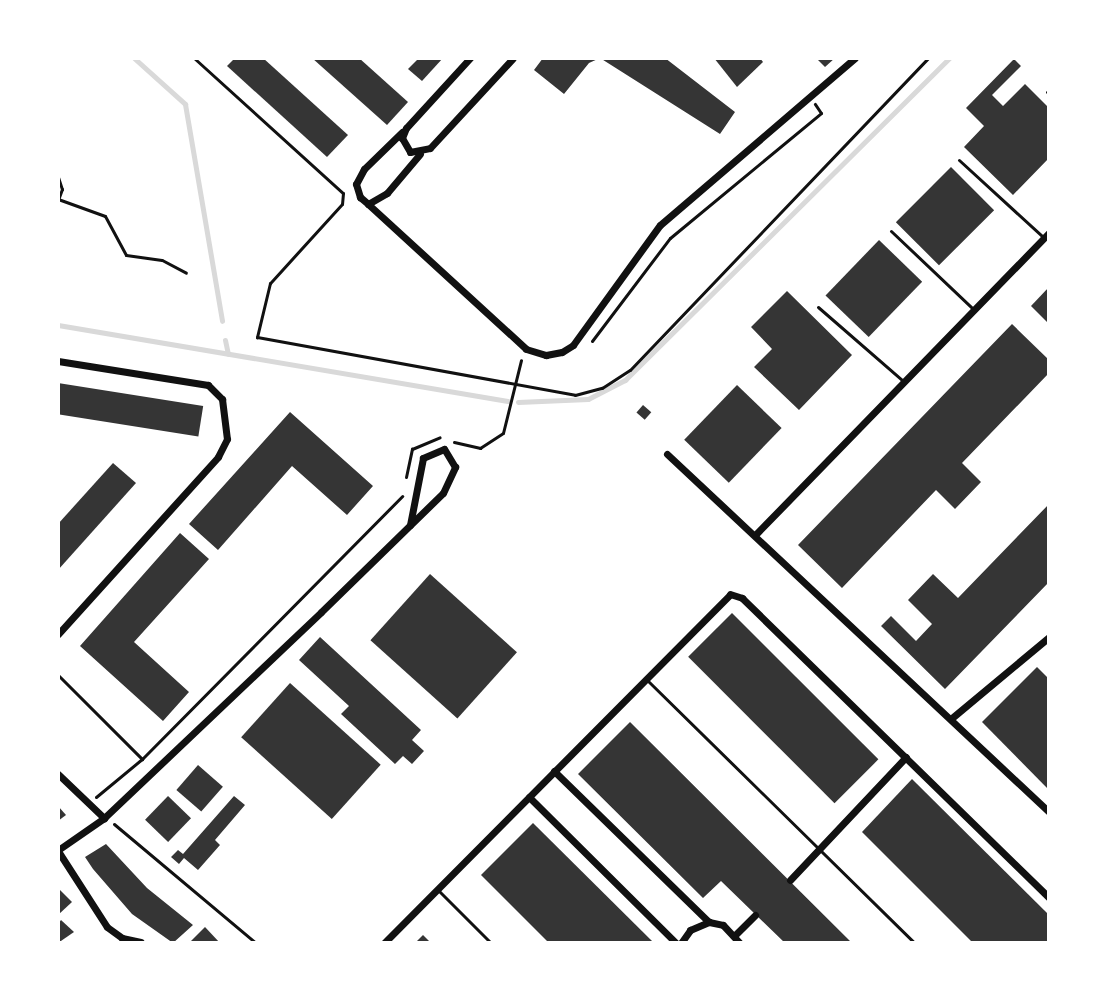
<!DOCTYPE html>
<html>
<head>
<meta charset="utf-8">
<style>
  body { margin:0 }
  #map { position:relative; width:1107px; height:1001px; overflow:hidden; background:#fff; font-family:Overpass,sans-serif }
  div>[style] { position:absolute }
  [style*='--x'] { left:calc(var(--x)*1px); top:calc(var(--y)*1px); width:calc(var(--w)*1px); rotate:calc(var(--a)*1deg) }
  .stream>* { height:5px; margin:-2.5px; padding:0 2.5px; transform-origin:2.5px; border-radius:2.5px; background:#d9d9d9 }
  .building>* { inset:0; background:#353535; transform-origin:0 0 }
  .path>* { height:3px; margin:-1.5px; padding:0 1.5px; transform-origin:1.5px; border-radius:1.5px; background:#111 }
  .service>* { height:3px; margin:-1.5px; padding:0 1.5px; transform-origin:1.5px; border-radius:1.5px; background:#111 }
  .minor>* { height:7px; margin:-3.5px; padding:0 3.5px; transform-origin:3.5px; border-radius:3.5px; background:#111 }
  span { translate:-50% -50%; white-space:nowrap; text-align:center; line-height:1.15; -webkit-text-stroke:8px #fff; paint-order:stroke }
  .frame { position:absolute; inset:0; border:60px solid #fff; pointer-events:none }
</style>
</head>
<body>
<div id="map">
  <div class="stream">
    <i style="--x:134;--y:58;--w:69;--a:42"></i>
    <i style="--x:185;--y:104;--w:220;--a:80.3"></i>
    <i style="--x:58;--y:325;--w:456;--a:9.6"></i>
    <i style="--x:225;--y:340;--w:14;--a:78"></i>
    <i style="--x:518;--y:402;--w:70;--a:-2.5"></i>
    <i style="--x:588;--y:399;--w:42;--a:-27.2"></i>
    <i style="--x:625;--y:380;--w:457;--a:-44.8"></i>
  </div>
  <div class="building">
    <i style="clip-path:polygon(235px 58px,263px 58px,348px 135px,327px 157px,227px 66px)"></i>
    <i style="clip-path:polygon(312px 58px,359px 58px,408px 102px,387px 125px)"></i>
    <i style="clip-path:polygon(419px 58px,443px 58px,422px 81px,408px 69px)"></i>
    <i style="clip-path:polygon(543px 58px,665px 58px,735px 112px,720px 134px,600px 58px,589px 63px,564px 94px,534px 70px)"></i>
    <i style="clip-path:polygon(714px 58px,760px 58px,763px 62px,737px 87px)"></i>
    <i style="clip-path:polygon(816px 58px,835px 58px,825px 67px)"></i>
    <i style="clip-path:polygon(1014px 59px,1021px 66px,992px 95px,1003px 106px,1025px 84px,1049px 108px,1049px 158px,1013px 195px,964px 147px,984px 126px,966px 108px)"></i>
    <i style="left:951px;top:167px;width:61px;height:78px;rotate:45deg"></i>
    <i style="left:879px;top:240px;width:60px;height:77px;rotate:44deg"></i>
    <i style="clip-path:polygon(1049px 287px,1049px 324px,1031px 306px)"></i>
    <i style="clip-path:polygon(787px 291px,852px 355px,799px 410px,754px 367px,772px 349px,751px 327px)"></i>
    <i style="clip-path:polygon(1012px 324px,1049px 360px,1049px 373px,962px 463px,981px 482px,955px 509px,936px 490px,842px 588px,798px 545px)"></i>
    <i style="left:58px;top:383px;width:147px;height:31px;rotate:9deg"></i>
    <i style="left:737px;top:385px;width:62px;height:76px;rotate:44deg"></i>
    <i style="left:643px;top:405px;width:11px;height:10px;rotate:41deg"></i>
    <i style="clip-path:polygon(290px 412px,373px 486px,347px 515px,292px 466px,218px 550px,189px 524px)"></i>
    <i style="clip-path:polygon(113px 463px,136px 483px,58px 570px,58px 524px)"></i>
    <i style="clip-path:polygon(1049px 504px,1049px 582px,945px 689px,881px 626px,891px 616px,916px 641px,932px 624px,908px 600px,933px 574px,958px 598px)"></i>
    <i style="clip-path:polygon(180px 533px,209px 559px,134px 642px,189px 692px,163px 721px,80px 646px)"></i>
    <i style="left:430px;top:574px;width:117px;height:89px;rotate:42deg"></i>
    <i style="left:732px;top:613px;width:207px;height:62px;rotate:45deg"></i>
    <i style="clip-path:polygon(320px 637px,421px 730px,412px 740px,424px 751px,412px 764px,403px 756px,395px 764px,341px 714px,349px 706px,299px 660px)"></i>
    <i style="clip-path:polygon(1037px 667px,1049px 679px,1049px 790px,982px 722px)"></i>
    <i style="left:290px;top:683px;width:122px;height:73px;rotate:42deg"></i>
    <i style="clip-path:polygon(630px 722px,852px 943px,785px 943px,721px 881px,703px 898px,578px 774px)"></i>
    <i style="left:198px;top:765px;width:33px;height:33px;rotate:41deg"></i>
    <i style="clip-path:polygon(912px 779px,1049px 915px,1049px 943px,973px 943px,862px 832px)"></i>
    <i style="left:168px;top:796px;width:32px;height:33px;rotate:44deg"></i>
    <i style="clip-path:polygon(234px 796px,245px 805px,215px 840px,220px 845px,198px 870px,184px 858px,179px 864px,171px 857px,178px 850px,183px 854px)"></i>
    <i style="clip-path:polygon(58px 806px,66px 815px,58px 821px)"></i>
    <i style="clip-path:polygon(533px 823px,654px 943px,549px 943px,481px 875px)"></i>
    <i style="clip-path:polygon(106px 844px,147px 888px,193px 925px,173px 943px,132px 914px,93px 869px,85px 857px)"></i>
    <i style="clip-path:polygon(58px 888px,72px 902px,58px 915px)"></i>
    <i style="clip-path:polygon(61px 920px,74px 932px,58px 943px,58px 924px)"></i>
    <i style="clip-path:polygon(205px 927px,220px 943px,189px 943px)"></i>
    <i style="clip-path:polygon(423px 935px,431px 943px,415px 943px)"></i>
  </div>
  <div class="path">
    <i style="--x:194;--y:58;--w:201;--a:42.2"></i>
    <i style="--x:343;--y:193;--w:11;--a:95"></i>
    <i style="--x:342;--y:204;--w:107;--a:132.3"></i>
    <i style="--x:270;--y:283;--w:56;--a:103.5"></i>
    <i style="--x:257;--y:337;--w:323;--a:10.3"></i>
    <i style="--x:575;--y:395;--w:28;--a:-15"></i>
    <i style="--x:602;--y:388;--w:33;--a:-33"></i>
    <i style="--x:630;--y:370;--w:431;--a:-46.3"></i>
    <i style="--x:58;--y:177;--w:13;--a:72"></i>
    <i style="--x:62;--y:189;--w:12;--a:110"></i>
    <i style="--x:58;--y:199;--w:50;--a:19.9"></i>
    <i style="--x:105;--y:216;--w:44;--a:61.7"></i>
    <i style="--x:126;--y:255;--w:36;--a:8"></i>
    <i style="--x:162;--y:260;--w:27;--a:28"></i>
    <i style="--x:592;--y:341;--w:129;--a:-52.9"></i>
    <i style="--x:670;--y:238;--w:196;--a:-39.6"></i>
    <i style="--x:821;--y:113;--w:11;--a:-124"></i>
    <i style="--x:454;--y:442;--w:27;--a:13"></i>
    <i style="--x:480;--y:448;--w:27;--a:-33"></i>
    <i style="--x:503;--y:433;--w:75;--a:-76.1"></i>
    <i style="--x:406;--y:477;--w:29;--a:-78"></i>
    <i style="--x:412;--y:449;--w:30;--a:-23"></i>
    <i style="--x:58;--y:675;--w:119;--a:45"></i>
    <i style="--x:142;--y:759;--w:370;--a:-45.3"></i>
    <i style="--x:96;--y:797;--w:60;--a:-39.6"></i>
    <i style="--x:114;--y:824;--w:185;--a:40"></i>
  </div>
  <div class="service">
    <i style="--x:1047;--y:92;--w:2;--a:27"></i>
    <i style="--x:959;--y:160;--w:115;--a:42.5"></i>
    <i style="--x:891;--y:231;--w:112;--a:43.5"></i>
    <i style="--x:818;--y:307;--w:113;--a:41"></i>
    <i style="--x:647;--y:680;--w:375;--a:44.5"></i>
    <i style="--x:437;--y:889;--w:76;--a:45"></i>
  </div>
  <div class="minor">
    <i style="--x:470;--y:58;--w:95;--a:132.4"></i>
    <i style="--x:406;--y:128;--w:11;--a:112"></i>
    <i style="--x:402;--y:138;--w:16;--a:60"></i>
    <i style="--x:410;--y:152;--w:20;--a:-11"></i>
    <i style="--x:430;--y:148;--w:122;--a:-47.3"></i>
    <i style="--x:402;--y:132;--w:53;--a:135.8"></i>
    <i style="--x:364;--y:169;--w:17;--a:118"></i>
    <i style="--x:356;--y:184;--w:14;--a:73"></i>
    <i style="--x:360;--y:197;--w:11;--a:41"></i>
    <i style="--x:368;--y:204;--w:22;--a:-30"></i>
    <i style="--x:387;--y:193;--w:51;--a:-49.8"></i>
    <i style="--x:368;--y:204;--w:214;--a:42.5"></i>
    <i style="--x:526;--y:349;--w:21;--a:17"></i>
    <i style="--x:546;--y:355;--w:16;--a:-11"></i>
    <i style="--x:562;--y:352;--w:13;--a:-32"></i>
    <i style="--x:573;--y:345;--w:148;--a:-54.1"></i>
    <i style="--x:660;--y:225;--w:257;--a:-40.6"></i>
    <i style="--x:58;--y:361;--w:152;--a:9.1"></i>
    <i style="--x:208;--y:385;--w:20;--a:45"></i>
    <i style="--x:222;--y:399;--w:40;--a:82.9"></i>
    <i style="--x:227;--y:439;--w:20;--a:117"></i>
    <i style="--x:218;--y:457;--w:239;--a:132.1"></i>
    <i style="--x:667;--y:454;--w:524;--a:43.14"></i>
    <i style="--x:756;--y:534;--w:420;--a:-45.8"></i>
    <i style="--x:953;--y:717;--w:125;--a:-39.8"></i>
    <i style="--x:554;--y:771;--w:216;--a:44.3"></i>
    <i style="--x:58;--y:774;--w:64;--a:43.7"></i>
    <i style="--x:529;--y:797;--w:207;--a:44.8"></i>
    <i style="--x:58;--y:850;--w:56;--a:-34.8"></i>
    <i style="--x:104;--y:818;--w:299;--a:-43.5"></i>
    <i style="--x:321;--y:612;--w:170;--a:-44.3"></i>
    <i style="--x:443;--y:493;--w:29;--a:-65"></i>
    <i style="--x:455;--y:467;--w:21;--a:-121"></i>
    <i style="--x:444;--y:449;--w:23;--a:157"></i>
    <i style="--x:423;--y:458;--w:68;--a:101"></i>
    <i style="--x:58;--y:851;--w:90;--a:57.2"></i>
    <i style="--x:107;--y:927;--w:19;--a:36"></i>
    <i style="--x:122;--y:938;--w:19;--a:12"></i>
    <i style="--x:790;--y:880;--w:169;--a:-46.7"></i>
    <i style="--x:736;--y:934;--w:27;--a:-45"></i>
    <i style="--x:384;--y:943;--w:491;--a:-45.2"></i>
    <i style="--x:730;--y:594;--w:13;--a:18"></i>
    <i style="--x:742;--y:598;--w:429;--a:44.3"></i>
    <i style="--x:681;--y:943;--w:16;--a:-55"></i>
    <i style="--x:690;--y:930;--w:21;--a:-23"></i>
    <i style="--x:709;--y:922;--w:14;--a:12"></i>
    <i style="--x:723;--y:925;--w:25;--a:47"></i>
  </div>
  <div class="frame"></div>
</div>
</body>
</html>
